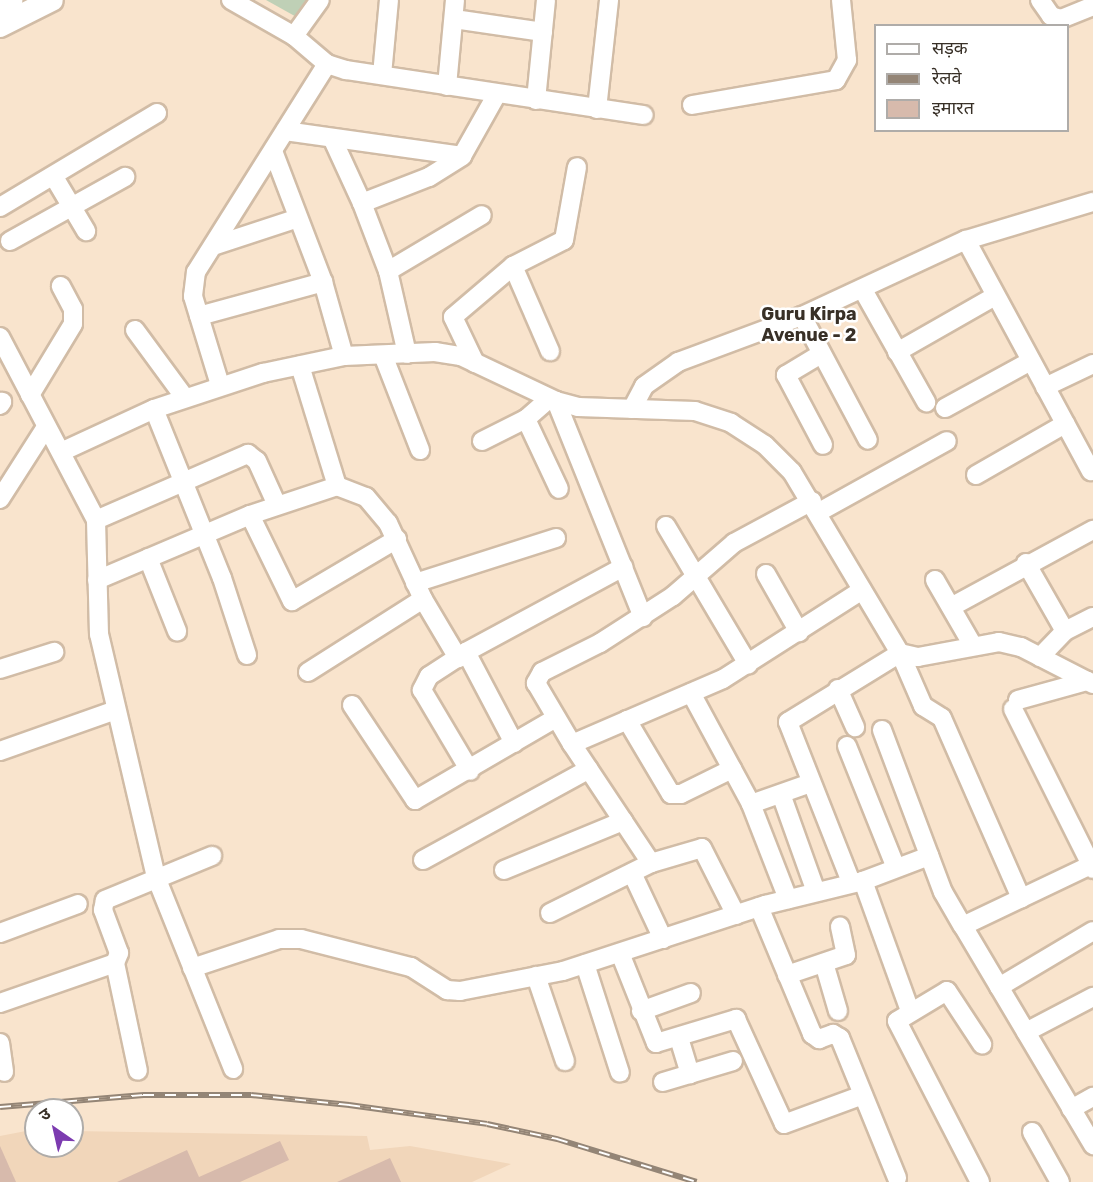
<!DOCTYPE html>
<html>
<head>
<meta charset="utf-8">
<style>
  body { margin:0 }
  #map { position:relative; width:1093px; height:1182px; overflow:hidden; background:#f9e4cd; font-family:Rubik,"Noto Sans Devanagari",sans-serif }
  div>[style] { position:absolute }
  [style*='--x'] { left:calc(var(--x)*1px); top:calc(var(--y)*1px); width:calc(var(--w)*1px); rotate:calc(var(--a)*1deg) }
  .built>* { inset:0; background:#f1d6ba }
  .green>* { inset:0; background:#bfd0b6 }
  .building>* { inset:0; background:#d7baac }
  .roads { filter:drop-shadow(2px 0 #d1bca6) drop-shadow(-2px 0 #d1bca6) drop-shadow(0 2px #d1bca6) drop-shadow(0 -2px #d1bca6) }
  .minor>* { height:18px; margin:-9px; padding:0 9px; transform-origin:9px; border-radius:9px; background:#fff }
  .major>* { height:22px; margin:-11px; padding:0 11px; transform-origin:11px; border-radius:11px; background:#fff }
  .rail>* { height:6px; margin-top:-3px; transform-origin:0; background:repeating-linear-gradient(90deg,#fff 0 11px,#948576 0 22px); box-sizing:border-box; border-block:2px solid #948576 }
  span { translate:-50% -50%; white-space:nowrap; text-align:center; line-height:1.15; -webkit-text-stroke:5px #fff; paint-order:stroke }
  .neighbourhood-label { font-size:18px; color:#383027; font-weight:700 }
  .legend { position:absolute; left:874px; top:24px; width:195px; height:108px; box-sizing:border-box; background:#fff; border:2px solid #afaca9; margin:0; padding:8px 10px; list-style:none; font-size:18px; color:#383027 }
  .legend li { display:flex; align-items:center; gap:12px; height:30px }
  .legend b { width:30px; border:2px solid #afaca9 }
  .north { position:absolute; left:24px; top:1098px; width:60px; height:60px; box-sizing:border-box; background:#fff; border:2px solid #afaca9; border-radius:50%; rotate:326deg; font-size:16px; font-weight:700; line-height:24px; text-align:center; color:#383027 }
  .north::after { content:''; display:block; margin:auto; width:21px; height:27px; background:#7c3bb0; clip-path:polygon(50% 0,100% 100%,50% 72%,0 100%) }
</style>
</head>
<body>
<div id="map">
  <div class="built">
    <i style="clip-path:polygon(31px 1130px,36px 1130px,36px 1146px,72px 1146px,72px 1131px,367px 1136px,370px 1150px,410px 1146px,511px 1164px,472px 1182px,0 1182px,0 1136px)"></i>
  </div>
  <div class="green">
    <i style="clip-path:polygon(266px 0,325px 0,309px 24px)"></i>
  </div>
  <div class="building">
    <i style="clip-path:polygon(280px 1141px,289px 1160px,240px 1182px,117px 1182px,187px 1150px,199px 1177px)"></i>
    <i style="clip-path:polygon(0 1146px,16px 1182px,0 1182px)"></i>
    <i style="clip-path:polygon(390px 1158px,401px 1182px,337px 1182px)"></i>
  </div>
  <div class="roads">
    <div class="minor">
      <i style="--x:231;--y:0;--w:73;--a:29.7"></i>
      <i style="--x:294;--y:36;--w:43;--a:40.3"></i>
      <i style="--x:1040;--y:0;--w:19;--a:55"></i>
      <i style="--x:1051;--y:16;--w:10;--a:17"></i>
      <i style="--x:1061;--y:19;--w:35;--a:-22"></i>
      <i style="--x:454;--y:19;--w:90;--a:8.3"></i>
      <i style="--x:294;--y:36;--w:44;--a:-54.2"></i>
      <i style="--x:382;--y:75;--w:75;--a:-84.7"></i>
      <i style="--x:447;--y:86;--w:86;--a:-84.7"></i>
      <i style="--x:536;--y:100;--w:100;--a:-84.3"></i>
      <i style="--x:692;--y:105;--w:146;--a:-9.8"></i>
      <i style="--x:836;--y:80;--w:23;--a:-61"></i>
      <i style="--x:847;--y:60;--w:60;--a:-95.7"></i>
      <i style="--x:597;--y:109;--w:110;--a:-83.7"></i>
      <i style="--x:285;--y:131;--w:179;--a:8"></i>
      <i style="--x:462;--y:156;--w:71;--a:-60.6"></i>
      <i style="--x:333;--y:140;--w:69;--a:65.3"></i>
      <i style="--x:362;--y:203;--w:72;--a:-21.2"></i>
      <i style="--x:429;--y:177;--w:39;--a:-32"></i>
      <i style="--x:273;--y:151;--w:140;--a:69.1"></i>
      <i style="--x:323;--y:282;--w:77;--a:74.2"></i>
      <i style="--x:54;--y:177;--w:63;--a:59.3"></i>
      <i style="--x:362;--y:203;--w:73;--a:69.1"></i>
      <i style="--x:388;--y:271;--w:85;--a:77.1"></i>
      <i style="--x:0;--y:207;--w:183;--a:-30.9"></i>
      <i style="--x:966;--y:240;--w:263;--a:61.6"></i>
      <i style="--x:10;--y:241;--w:132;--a:-29.1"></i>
      <i style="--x:213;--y:246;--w:89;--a:-18.2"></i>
      <i style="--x:513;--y:266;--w:93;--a:66.5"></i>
      <i style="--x:388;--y:271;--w:109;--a:-30.8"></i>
      <i style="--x:863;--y:290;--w:129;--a:60.6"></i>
      <i style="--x:199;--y:316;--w:129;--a:-15.3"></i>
      <i style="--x:802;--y:316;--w:140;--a:62"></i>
      <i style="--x:135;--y:330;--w:84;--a:53.7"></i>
      <i style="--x:0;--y:337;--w:207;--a:62.3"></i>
      <i style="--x:96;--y:520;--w:114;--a:88.5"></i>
      <i style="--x:99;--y:634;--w:250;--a:76.8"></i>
      <i style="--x:156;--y:877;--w:207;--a:68.1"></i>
      <i style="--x:897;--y:352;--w:113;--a:-29.7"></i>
      <i style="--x:821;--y:354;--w:41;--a:149"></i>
      <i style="--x:786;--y:375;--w:79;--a:62.1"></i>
      <i style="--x:383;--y:355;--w:102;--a:68.7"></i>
      <i style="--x:475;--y:363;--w:51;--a:-115.6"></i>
      <i style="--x:453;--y:317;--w:79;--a:-40.4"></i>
      <i style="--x:513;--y:266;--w:57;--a:-27"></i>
      <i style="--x:564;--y:240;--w:74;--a:-79.9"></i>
      <i style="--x:220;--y:385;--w:93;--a:-106.9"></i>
      <i style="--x:193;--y:296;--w:24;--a:-83"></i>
      <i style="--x:196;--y:272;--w:246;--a:-57.8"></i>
      <i style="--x:327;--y:64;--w:20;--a:18"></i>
      <i style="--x:346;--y:70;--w:301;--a:8.6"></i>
      <i style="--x:1045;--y:387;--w:53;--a:-25.6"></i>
      <i style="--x:30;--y:395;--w:83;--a:-58.8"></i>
      <i style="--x:73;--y:324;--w:15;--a:-90"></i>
      <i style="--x:73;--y:309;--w:26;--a:-118"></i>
      <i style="--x:556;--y:401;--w:233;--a:68.1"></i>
      <i style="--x:0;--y:405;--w:4;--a:-56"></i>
      <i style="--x:945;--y:408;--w:98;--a:-28.7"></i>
      <i style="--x:154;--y:409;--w:182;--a:68.1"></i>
      <i style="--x:222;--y:578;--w:81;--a:72"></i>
      <i style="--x:632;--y:409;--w:26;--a:-62"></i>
      <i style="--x:644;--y:386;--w:42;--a:-35.2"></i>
      <i style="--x:678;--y:362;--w:132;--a:-20.4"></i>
      <i style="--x:802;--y:316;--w:181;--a:-24.9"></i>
      <i style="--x:966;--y:240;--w:133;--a:-16.7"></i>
      <i style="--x:526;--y:419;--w:77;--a:64.8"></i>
      <i style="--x:482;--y:441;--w:49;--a:-26.6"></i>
      <i style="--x:526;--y:419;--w:30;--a:-41"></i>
      <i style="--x:61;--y:452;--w:102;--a:-24.8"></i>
      <i style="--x:154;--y:409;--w:115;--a:-18.3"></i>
      <i style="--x:263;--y:373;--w:83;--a:-11.9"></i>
      <i style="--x:344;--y:356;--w:91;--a:-2.5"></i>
      <i style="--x:435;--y:352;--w:26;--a:9"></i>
      <i style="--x:461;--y:356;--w:105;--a:25.3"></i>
      <i style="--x:556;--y:401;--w:23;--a:15"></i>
      <i style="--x:578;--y:407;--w:117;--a:2"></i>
      <i style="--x:695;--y:411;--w:38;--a:18"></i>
      <i style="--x:731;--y:423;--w:40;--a:32.9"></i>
      <i style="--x:765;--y:445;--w:38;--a:45"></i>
      <i style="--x:792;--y:472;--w:211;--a:59.2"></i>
      <i style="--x:900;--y:653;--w:18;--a:13"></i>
      <i style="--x:918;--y:657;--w:82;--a:-10.5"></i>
      <i style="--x:999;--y:642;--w:23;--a:13"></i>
      <i style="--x:1021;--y:647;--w:81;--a:27.2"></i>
      <i style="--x:976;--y:475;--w:103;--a:-29.8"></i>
      <i style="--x:337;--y:486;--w:31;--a:21"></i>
      <i style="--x:366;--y:497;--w:34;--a:50"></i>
      <i style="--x:388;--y:523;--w:84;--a:65.3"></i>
      <i style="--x:423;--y:599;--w:69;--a:59.3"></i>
      <i style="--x:0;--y:499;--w:85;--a:-57.4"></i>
      <i style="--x:812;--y:501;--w:89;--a:151.7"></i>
      <i style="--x:734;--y:543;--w:81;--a:139"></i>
      <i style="--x:673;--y:596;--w:87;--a:147.2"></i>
      <i style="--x:600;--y:643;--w:65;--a:153.4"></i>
      <i style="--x:542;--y:672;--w:13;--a:119"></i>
      <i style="--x:536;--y:683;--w:71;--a:59.5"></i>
      <i style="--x:572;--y:744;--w:164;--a:-23.3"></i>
      <i style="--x:723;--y:679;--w:165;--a:-32.6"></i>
      <i style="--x:819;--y:512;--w:146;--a:-29"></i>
      <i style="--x:250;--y:515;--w:96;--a:64"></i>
      <i style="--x:292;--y:601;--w:122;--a:-30.6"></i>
      <i style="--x:96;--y:520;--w:166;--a:-23.5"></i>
      <i style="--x:248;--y:454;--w:11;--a:38"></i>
      <i style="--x:257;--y:461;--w:48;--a:65.6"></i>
      <i style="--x:666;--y:526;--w:161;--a:59.3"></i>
      <i style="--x:148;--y:558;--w:79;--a:68.3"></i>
      <i style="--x:1026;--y:563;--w:78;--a:60.2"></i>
      <i style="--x:766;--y:574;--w:67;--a:60.4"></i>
      <i style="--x:97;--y:580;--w:166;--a:-23"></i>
      <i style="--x:250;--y:515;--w:92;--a:-18.4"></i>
      <i style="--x:337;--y:486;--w:126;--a:-107.1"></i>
      <i style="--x:935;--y:580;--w:74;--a:60"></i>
      <i style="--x:415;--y:583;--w:148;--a:-17.7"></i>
      <i style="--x:951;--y:607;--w:162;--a:-28.5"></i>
      <i style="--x:466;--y:652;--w:44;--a:147"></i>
      <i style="--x:429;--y:676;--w:16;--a:117"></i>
      <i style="--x:422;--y:690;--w:94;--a:59.3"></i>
      <i style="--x:1040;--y:657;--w:36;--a:-46"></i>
      <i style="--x:1065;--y:631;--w:31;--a:-27"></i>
      <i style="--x:0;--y:669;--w:57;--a:-17.5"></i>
      <i style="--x:308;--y:672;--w:136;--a:-32.4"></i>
      <i style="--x:838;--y:689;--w:42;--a:65.9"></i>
      <i style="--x:691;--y:693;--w:126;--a:61.6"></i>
      <i style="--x:751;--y:804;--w:102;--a:68.7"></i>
      <i style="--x:1018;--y:700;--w:72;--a:-15.4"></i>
      <i style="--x:352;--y:705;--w:114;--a:56.4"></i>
      <i style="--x:415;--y:800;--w:163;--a:-30.2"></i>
      <i style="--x:1013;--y:709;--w:179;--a:63.4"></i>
      <i style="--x:627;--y:720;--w:86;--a:59.3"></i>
      <i style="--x:671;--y:794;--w:10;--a:0"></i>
      <i style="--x:681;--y:794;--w:57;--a:-26.1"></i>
      <i style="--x:882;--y:730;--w:173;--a:69.4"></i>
      <i style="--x:943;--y:892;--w:39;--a:60"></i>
      <i style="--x:514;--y:743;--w:103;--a:-117.8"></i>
      <i style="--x:466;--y:652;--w:179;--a:-28.4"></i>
      <i style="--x:847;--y:746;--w:131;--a:68.1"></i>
      <i style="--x:0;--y:751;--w:123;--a:-19.5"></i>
      <i style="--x:781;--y:794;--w:104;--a:70.3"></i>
      <i style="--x:751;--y:804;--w:64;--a:-19.3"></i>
      <i style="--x:423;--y:860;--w:189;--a:-28.7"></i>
      <i style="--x:651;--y:863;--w:53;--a:-16.4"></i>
      <i style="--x:702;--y:848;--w:75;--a:63.1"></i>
      <i style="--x:1093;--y:864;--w:144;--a:154.5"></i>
      <i style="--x:963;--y:926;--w:255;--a:59.3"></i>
      <i style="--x:504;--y:870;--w:129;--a:-22.4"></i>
      <i style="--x:632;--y:873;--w:73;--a:64.8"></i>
      <i style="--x:863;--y:881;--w:138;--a:70.1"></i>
      <i style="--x:851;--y:882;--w:172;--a:-111.5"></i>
      <i style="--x:788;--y:722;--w:132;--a:-31.6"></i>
      <i style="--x:900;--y:653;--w:58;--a:66.5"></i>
      <i style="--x:923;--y:706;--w:22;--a:32"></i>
      <i style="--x:942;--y:718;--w:197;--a:66.3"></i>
      <i style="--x:759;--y:907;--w:138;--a:67.3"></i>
      <i style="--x:812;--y:1034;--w:9;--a:36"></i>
      <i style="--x:819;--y:1039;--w:15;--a:-20"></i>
      <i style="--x:833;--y:1034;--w:8;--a:30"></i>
      <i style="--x:840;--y:1038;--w:151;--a:67.8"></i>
      <i style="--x:550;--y:913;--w:113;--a:-26.3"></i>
      <i style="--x:651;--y:863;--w:143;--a:-123.6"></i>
      <i style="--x:0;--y:933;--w:83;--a:-20.4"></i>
      <i style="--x:620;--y:953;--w:97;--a:68.2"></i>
      <i style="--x:656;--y:1043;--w:84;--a:-16.7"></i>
      <i style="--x:736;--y:1019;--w:115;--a:65.4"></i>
      <i style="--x:784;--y:1124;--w:84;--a:-20.2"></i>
      <i style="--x:115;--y:963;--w:110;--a:78"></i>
      <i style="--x:824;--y:963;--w:50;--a:73.7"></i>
      <i style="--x:585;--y:964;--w:114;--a:72.2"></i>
      <i style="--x:192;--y:968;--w:92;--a:-18.4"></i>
      <i style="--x:279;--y:939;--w:22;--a:0"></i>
      <i style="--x:301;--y:939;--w:114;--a:14.3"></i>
      <i style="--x:411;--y:967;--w:43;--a:32.6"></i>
      <i style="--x:447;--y:990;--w:13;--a:4"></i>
      <i style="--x:460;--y:991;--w:105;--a:-11"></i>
      <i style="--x:563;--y:971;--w:213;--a:-18.1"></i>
      <i style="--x:765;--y:905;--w:101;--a:-13.8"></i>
      <i style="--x:863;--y:881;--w:71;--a:-20.7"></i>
      <i style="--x:787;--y:975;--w:62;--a:-18.7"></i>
      <i style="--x:846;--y:955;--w:29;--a:-102"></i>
      <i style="--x:536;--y:976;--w:90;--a:71.2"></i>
      <i style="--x:999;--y:987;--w:109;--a:-30.8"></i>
      <i style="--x:0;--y:1003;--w:122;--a:-19.2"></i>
      <i style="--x:115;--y:963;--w:11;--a:-68"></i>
      <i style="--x:119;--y:953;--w:46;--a:-110.4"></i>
      <i style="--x:103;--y:910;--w:10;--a:-79"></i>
      <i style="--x:105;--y:900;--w:116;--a:-22.4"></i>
      <i style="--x:641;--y:1011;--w:53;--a:-19.8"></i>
      <i style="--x:1026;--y:1032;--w:76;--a:-27.6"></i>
      <i style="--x:679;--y:1038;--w:38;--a:73"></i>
      <i style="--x:0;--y:1043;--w:29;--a:82"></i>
      <i style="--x:663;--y:1082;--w:73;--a:-16.7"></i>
      <i style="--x:1071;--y:1109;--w:25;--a:-29"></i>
      <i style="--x:1032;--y:1132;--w:57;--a:60.8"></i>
      <i style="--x:980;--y:1182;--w:181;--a:-117.3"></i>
      <i style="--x:897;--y:1021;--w:58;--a:-31"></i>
      <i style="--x:947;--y:991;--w:64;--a:56.6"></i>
    </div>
    <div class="major">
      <i style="--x:0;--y:6;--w:13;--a:-27"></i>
      <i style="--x:0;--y:26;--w:58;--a:-26.6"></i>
    </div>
  </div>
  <div class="rail">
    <i style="--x:0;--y:1107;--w:144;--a:-4.8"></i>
    <i style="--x:143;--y:1095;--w:108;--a:0"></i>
    <i style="--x:251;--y:1095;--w:99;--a:5.8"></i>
    <i style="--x:349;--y:1105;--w:139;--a:7.8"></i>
    <i style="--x:487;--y:1124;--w:72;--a:12.1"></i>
    <i style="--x:557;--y:1139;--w:146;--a:17.1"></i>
  </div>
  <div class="neighbourhood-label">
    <span style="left:809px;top:325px">Guru Kirpa<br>Avenue - 2</span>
  </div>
  <ul class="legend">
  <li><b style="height:8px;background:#fff"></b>सड़क</li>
  <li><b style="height:8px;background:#948576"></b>रेलवे</li>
  <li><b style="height:16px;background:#d7baac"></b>इमारत</li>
  </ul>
  <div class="north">उ</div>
</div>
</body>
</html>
